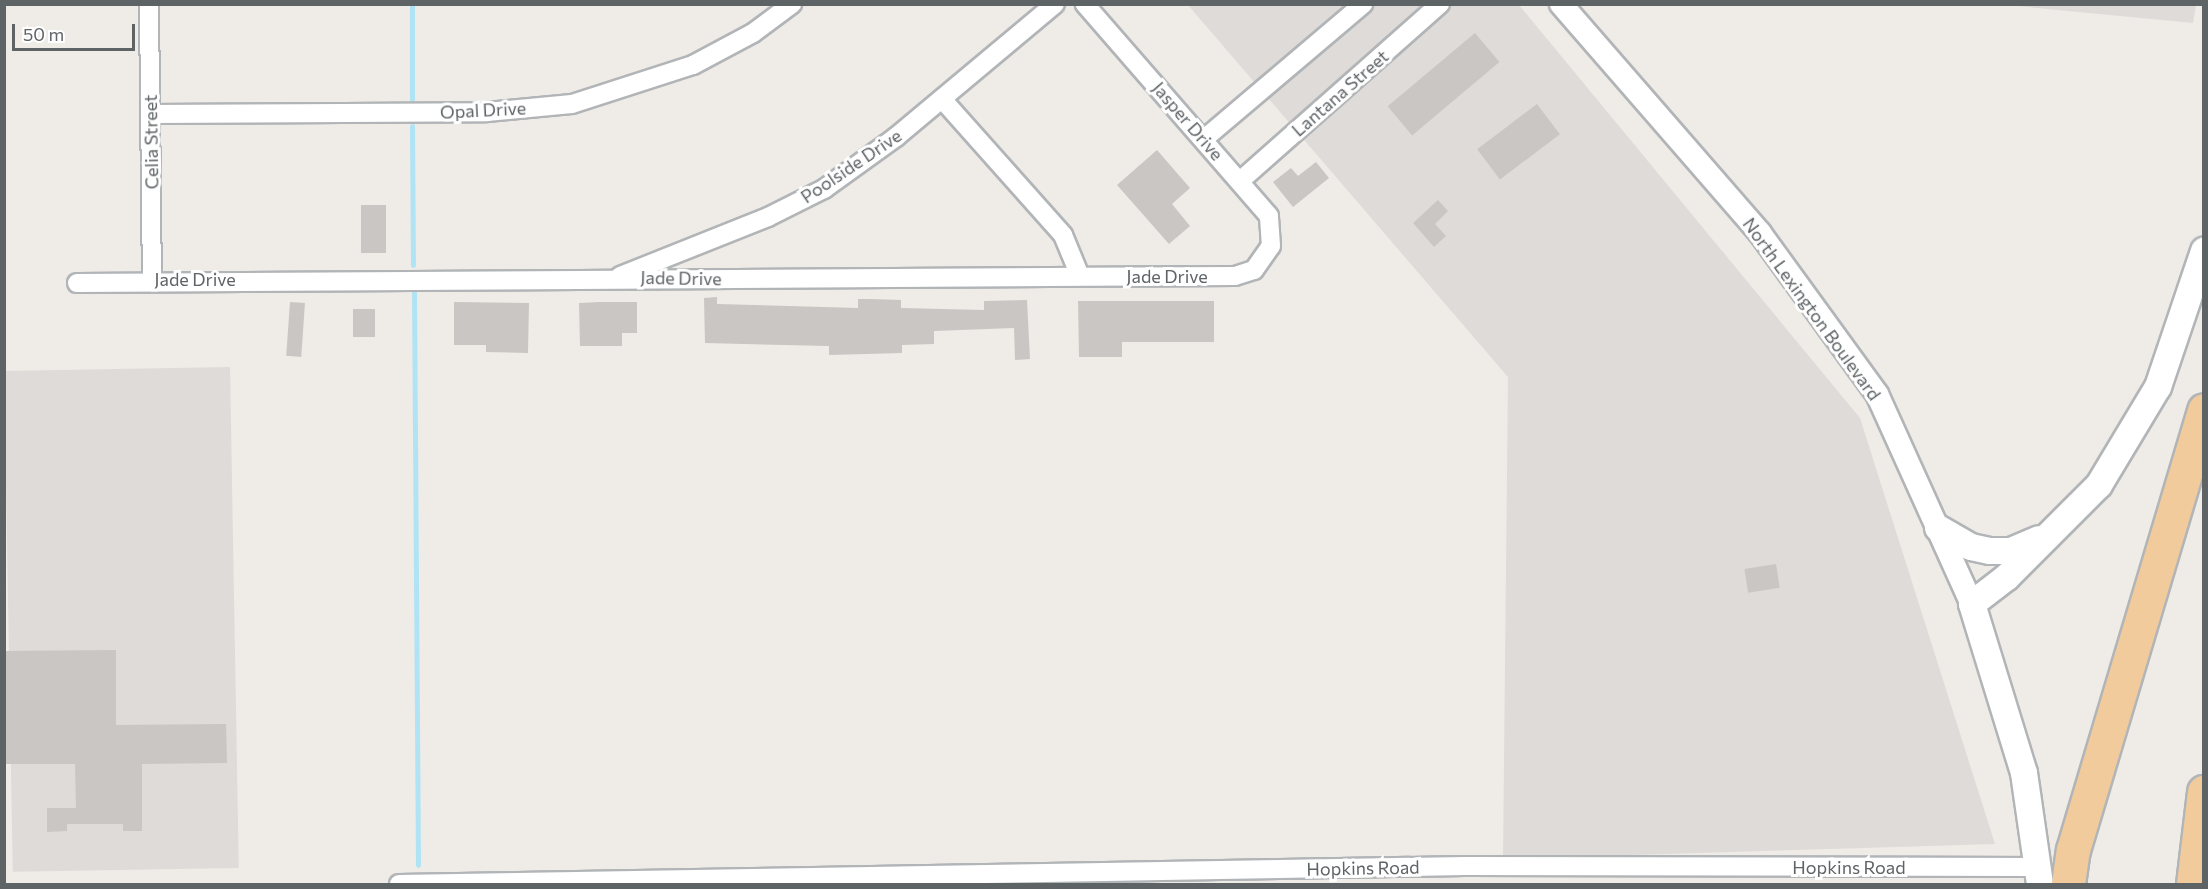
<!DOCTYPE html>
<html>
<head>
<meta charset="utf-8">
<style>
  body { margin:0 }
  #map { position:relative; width:2208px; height:889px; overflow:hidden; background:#efebe7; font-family:Commissioner,sans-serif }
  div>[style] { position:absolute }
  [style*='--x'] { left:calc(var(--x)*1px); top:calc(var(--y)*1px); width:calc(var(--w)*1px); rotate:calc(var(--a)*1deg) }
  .industrial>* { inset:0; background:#dedbd9; transform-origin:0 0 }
  .stream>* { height:5px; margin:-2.5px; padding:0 2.5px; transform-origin:2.5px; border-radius:2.5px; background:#b0e4f5 }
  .building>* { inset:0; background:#cac6c3; transform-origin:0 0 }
  .roads { filter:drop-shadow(2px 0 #b2b5b7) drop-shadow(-2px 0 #b2b5b7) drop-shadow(0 2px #b2b5b7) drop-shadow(0 -2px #b2b5b7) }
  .minor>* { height:18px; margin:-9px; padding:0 9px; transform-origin:9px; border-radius:9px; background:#fff }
  .tertiary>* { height:22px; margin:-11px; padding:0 11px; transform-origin:11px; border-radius:11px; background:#fff }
  .secondary>* { height:26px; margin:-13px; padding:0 13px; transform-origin:13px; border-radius:13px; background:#fff }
  .motorway>* { height:33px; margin:-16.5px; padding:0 16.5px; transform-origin:16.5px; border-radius:16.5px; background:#f1cb9c }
  span { translate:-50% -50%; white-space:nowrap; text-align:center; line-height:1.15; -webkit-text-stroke:6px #fff; paint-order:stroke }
  .street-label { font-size:18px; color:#5e6365 }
  .frame { position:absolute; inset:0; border:6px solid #5e6365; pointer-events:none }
  .scale { position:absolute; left:12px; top:24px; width:123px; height:27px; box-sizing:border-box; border:3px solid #5e6365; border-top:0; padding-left:8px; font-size:18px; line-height:21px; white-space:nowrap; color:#5e6365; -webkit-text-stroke:4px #fff; paint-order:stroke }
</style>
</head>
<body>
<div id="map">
  <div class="industrial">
    <i style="clip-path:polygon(1188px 5px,1519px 5px,1860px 418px,1995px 844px,1503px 859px,1508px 377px)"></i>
    <i style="clip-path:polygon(2007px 5px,2196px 4px,2196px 5px,2193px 23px)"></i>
    <i style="left:230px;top:367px;width:501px;height:226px;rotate:89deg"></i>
  </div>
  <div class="stream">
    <i style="--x:412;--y:4;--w:95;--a:90"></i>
    <i style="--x:412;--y:126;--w:139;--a:89.6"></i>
    <i style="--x:414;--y:292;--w:573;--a:89.6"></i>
  </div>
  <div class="building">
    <i style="left:1475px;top:33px;width:38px;height:114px;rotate:50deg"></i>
    <i style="left:1537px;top:104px;width:38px;height:75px;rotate:53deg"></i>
    <i style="clip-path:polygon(1157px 150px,1190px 188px,1172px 204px,1190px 226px,1169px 244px,1117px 185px)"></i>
    <i style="clip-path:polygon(1316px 162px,1329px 178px,1293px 207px,1273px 182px,1291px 168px,1298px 176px)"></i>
    <i style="clip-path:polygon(1438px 200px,1448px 211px,1435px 224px,1446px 236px,1434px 247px,1413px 223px)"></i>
    <i style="left:386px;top:205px;width:48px;height:25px;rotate:90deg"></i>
    <i style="clip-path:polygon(717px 297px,717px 304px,858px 308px,858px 299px,871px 299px,901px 300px,901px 308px,984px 310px,984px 301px,1027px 300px,1030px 359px,1015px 360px,1014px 328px,934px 331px,934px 344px,902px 345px,902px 353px,829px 355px,829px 346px,705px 343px,704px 298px)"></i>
    <i style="clip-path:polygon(1078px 301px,1214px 301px,1214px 342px,1122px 342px,1122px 357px,1079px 357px)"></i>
    <i style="left:290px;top:302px;width:15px;height:54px;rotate:4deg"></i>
    <i style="clip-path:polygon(454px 302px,529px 303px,528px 353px,486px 352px,486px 345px,454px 345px)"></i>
    <i style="clip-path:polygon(600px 302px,637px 302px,637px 333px,622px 333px,622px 346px,580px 346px,579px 303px)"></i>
    <i style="left:375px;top:309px;width:28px;height:22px;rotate:90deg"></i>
    <i style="left:1776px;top:564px;width:24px;height:32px;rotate:81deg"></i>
    <i style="clip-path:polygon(116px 650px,116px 725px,226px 724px,227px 763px,142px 764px,142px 831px,123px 831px,123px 824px,67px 824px,67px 831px,47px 832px,47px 808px,76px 808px,75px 764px,4px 764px,4px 651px)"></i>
  </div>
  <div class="roads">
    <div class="minor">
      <i style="--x:149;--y:4;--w:275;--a:89.4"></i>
      <i style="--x:942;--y:99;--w:182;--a:48.3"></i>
      <i style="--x:1063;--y:235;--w:44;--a:67.5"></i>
      <i style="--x:151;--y:114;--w:336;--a:-0.3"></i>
      <i style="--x:487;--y:112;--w:85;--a:-5.4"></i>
      <i style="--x:572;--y:104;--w:127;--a:-17.9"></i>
      <i style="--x:693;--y:65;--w:68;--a:-28.1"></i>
      <i style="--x:753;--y:33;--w:49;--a:-36.6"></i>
      <i style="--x:1204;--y:139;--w:209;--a:-40.3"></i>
      <i style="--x:1240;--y:181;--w:267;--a:-41.5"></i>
      <i style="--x:620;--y:276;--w:159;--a:-21.7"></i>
      <i style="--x:768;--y:217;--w:63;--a:-26.6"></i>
      <i style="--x:824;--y:189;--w:89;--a:-35.8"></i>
      <i style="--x:896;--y:137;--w:207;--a:-39.9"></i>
      <i style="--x:77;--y:283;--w:1158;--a:-0.35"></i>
      <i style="--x:1235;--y:276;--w:20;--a:-18"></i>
      <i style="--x:1254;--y:270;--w:29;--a:-55"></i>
      <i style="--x:1271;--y:246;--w:30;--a:-94"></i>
      <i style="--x:1269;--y:216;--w:281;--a:-131"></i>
      <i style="--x:399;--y:884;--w:1066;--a:-0.97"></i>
      <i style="--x:1465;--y:866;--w:574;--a:0.1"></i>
    </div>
    <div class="tertiary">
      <i style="--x:1561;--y:4;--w:303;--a:49"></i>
      <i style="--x:1760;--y:233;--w:199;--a:54"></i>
      <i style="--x:1877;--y:394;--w:230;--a:65.7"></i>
    </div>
    <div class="secondary">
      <i style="--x:1938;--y:528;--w:38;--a:30"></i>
      <i style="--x:1971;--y:547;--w:19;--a:12"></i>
      <i style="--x:1990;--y:551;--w:21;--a:0"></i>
      <i style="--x:2011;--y:551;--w:30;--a:-23"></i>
      <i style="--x:2040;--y:884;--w:112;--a:-98.2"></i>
      <i style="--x:2024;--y:773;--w:177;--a:-107.1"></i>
      <i style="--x:1972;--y:604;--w:44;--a:-37.6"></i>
      <i style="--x:2007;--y:577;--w:130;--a:-45"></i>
      <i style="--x:2099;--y:485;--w:114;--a:-59"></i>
      <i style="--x:2158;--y:387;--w:144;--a:-71.3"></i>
    </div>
    <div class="motorway">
      <i style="--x:2068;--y:884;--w:34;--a:-82"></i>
      <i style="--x:2073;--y:850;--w:459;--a:-73.4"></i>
      <i style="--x:2193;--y:884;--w:93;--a:-83.2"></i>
    </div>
  </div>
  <div class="street-label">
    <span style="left:1340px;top:93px;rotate:-41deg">Lantana Street</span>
    <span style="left:483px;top:110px;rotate:-3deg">Opal Drive</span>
    <span style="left:1188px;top:121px;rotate:49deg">Jasper Drive</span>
    <span style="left:151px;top:142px;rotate:-91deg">Celia Street</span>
    <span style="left:851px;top:166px;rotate:-34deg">Poolside Drive</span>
    <span style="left:1167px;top:276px">Jade Drive</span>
    <span style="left:681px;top:278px;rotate:1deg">Jade Drive</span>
    <span style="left:195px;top:279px">Jade Drive</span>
    <span style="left:1812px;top:309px;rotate:54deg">North Lexington Boulevard</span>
    <span style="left:1849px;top:867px">Hopkins Road</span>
    <span style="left:1363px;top:868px;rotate:-1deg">Hopkins Road</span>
  </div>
  <div class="frame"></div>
  <div class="scale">50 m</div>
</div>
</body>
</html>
